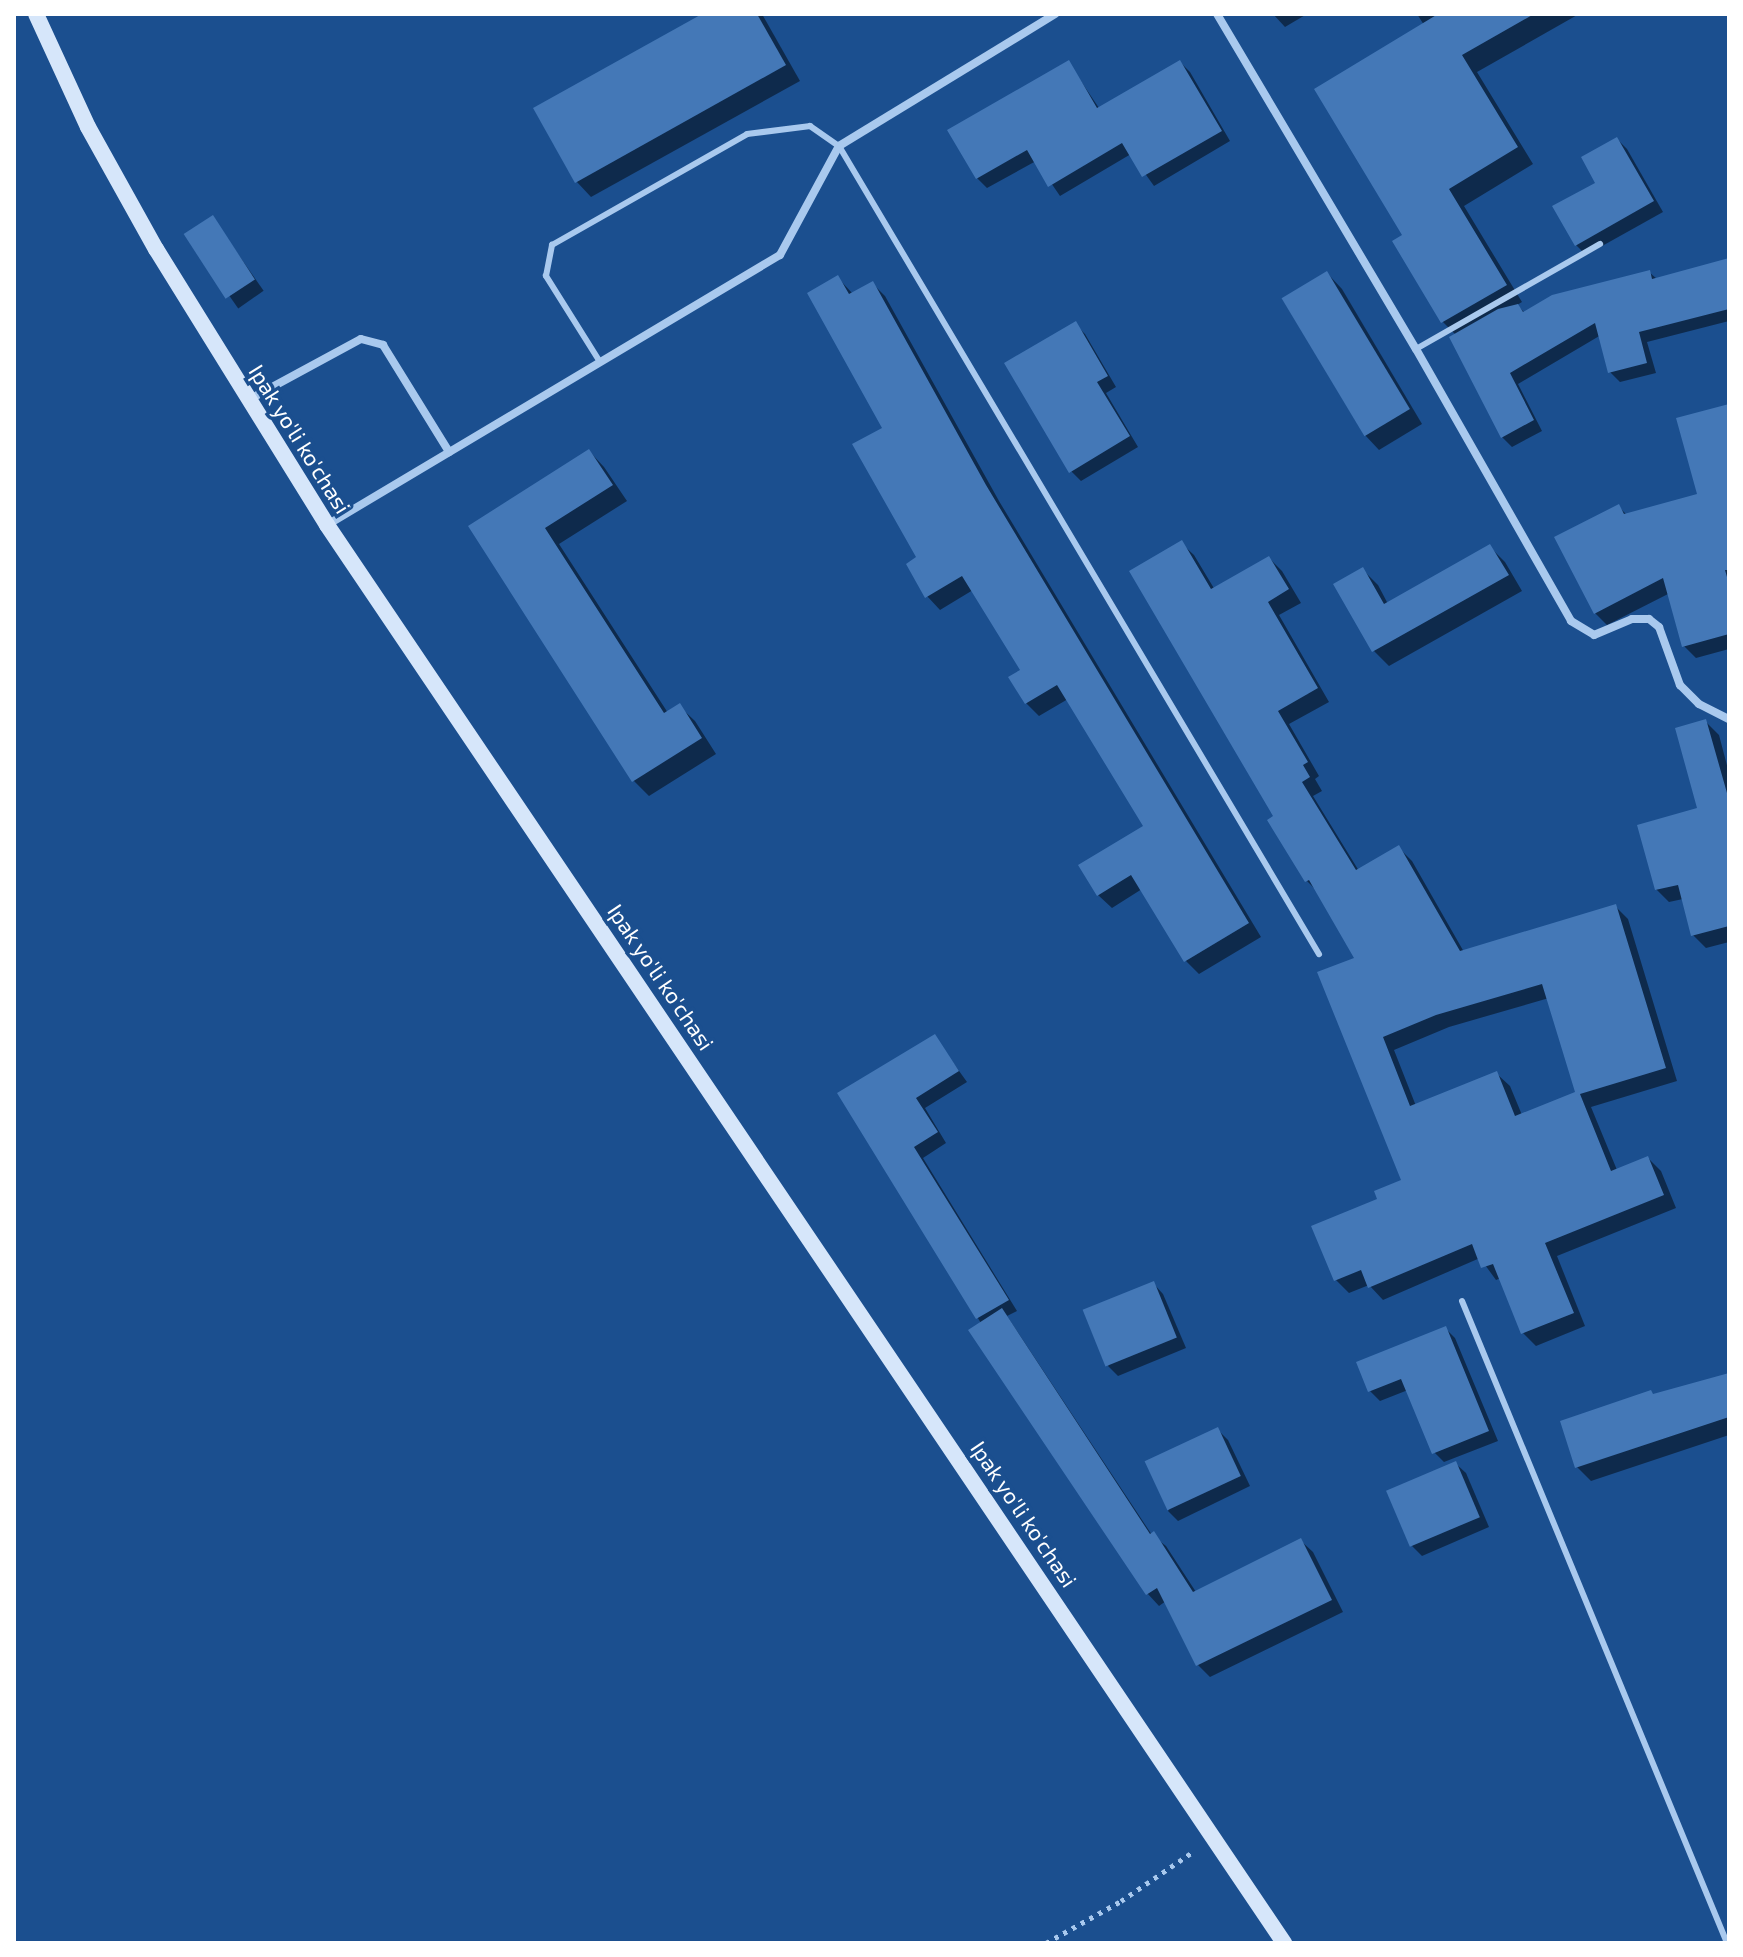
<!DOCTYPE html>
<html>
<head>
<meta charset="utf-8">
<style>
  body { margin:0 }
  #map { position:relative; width:1743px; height:1957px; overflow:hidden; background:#1b4f8f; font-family:"Exo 2",sans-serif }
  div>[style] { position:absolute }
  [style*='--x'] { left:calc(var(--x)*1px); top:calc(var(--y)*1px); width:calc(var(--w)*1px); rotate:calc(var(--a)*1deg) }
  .shadow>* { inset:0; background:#0007; transform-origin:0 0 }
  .building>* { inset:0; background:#4478b7; transform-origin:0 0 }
  .path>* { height:5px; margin-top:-2.5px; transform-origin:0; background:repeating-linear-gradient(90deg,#a9c9ee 0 4px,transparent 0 10px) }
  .service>* { height:6px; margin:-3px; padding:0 3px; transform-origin:3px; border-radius:3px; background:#a9c9ee }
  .minor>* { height:8px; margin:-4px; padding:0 4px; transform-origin:4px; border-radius:4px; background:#a9c9ee }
  .secondary>* { height:16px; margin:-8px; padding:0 8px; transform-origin:8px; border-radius:8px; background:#d6e6fa }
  span { translate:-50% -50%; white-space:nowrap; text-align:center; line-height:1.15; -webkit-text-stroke:7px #1b4f8f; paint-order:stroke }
  .street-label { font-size:22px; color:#fff }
  .frame { position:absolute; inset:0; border:16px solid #fff; pointer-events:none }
</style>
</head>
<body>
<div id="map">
  <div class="shadow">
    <i style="clip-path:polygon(706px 14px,762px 14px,800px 81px,591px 197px,576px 181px)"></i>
    <i style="clip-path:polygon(1273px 14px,1307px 14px,1285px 27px)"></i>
    <i style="clip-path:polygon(1417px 14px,1579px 14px,1477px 72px,1533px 164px,1464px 206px,1522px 302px,1517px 305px,1525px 313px,1649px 272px,1657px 279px,1729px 260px,1729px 321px,1647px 342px,1656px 373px,1620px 382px,1610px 372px,1601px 335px,1518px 384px,1542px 431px,1512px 447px,1502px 437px,1456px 335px,1442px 321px,1405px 235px,1424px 25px)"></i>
    <i style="clip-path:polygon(1068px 62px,1099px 108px,1180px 62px,1190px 72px,1230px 141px,1154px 186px,1131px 154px,1060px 196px,1036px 161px,987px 188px,977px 178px)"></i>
    <i style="clip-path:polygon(1617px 139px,1627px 149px,1663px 212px,1586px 255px,1576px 245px)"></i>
    <i style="left:212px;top:217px;width:90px;height:31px;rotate:55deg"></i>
    <i style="clip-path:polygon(1327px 273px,1342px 289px,1422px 424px,1379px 450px,1364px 434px)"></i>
    <i style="clip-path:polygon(838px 278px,853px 294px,872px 283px,885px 296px,999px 501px,1261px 937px,1199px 974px,1186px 961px,1142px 889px,1112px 908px,1098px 895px,1146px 826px,1068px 699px,1039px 716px,1026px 703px,1023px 671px,973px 590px,940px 610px,927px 596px,885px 428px)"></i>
    <i style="clip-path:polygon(1075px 324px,1085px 334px,1116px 387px,1106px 393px,1138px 447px,1081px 481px,1071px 471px)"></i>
    <i style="clip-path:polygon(1729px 410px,1729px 649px,1696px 658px,1684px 646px,1670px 593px,1607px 625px,1595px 613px,1618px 506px,1627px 515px,1700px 495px)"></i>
    <i style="clip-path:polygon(589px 451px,604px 467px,627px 501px,559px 544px,668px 713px,679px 706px,695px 721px,716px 754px,649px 796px,634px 781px,471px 527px)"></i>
    <i style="clip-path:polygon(evenodd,1181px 543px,1194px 555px,1215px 590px,1269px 558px,1282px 571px,1301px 603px,1279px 615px,1329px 702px,1289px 724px,1319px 776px,1315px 779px,1322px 791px,1313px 796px,1359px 871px,1399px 848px,1412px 861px,1464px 952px,1615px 906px,1628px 919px,1677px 1081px,1591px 1107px,1617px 1170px,1648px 1158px,1661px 1171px,1676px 1208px,1557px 1256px,1585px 1326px,1536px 1346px,1523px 1333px,1501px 1278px,1496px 1280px,1480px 1258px,1383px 1300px,1369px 1285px,1349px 1293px,1336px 1280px,1404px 1181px,1357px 959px,1320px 894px,1307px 881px,1276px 816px,1181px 543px,1549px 998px,1578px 1094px,1522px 1115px,1510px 1086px,1497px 1074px,1416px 1106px,1394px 1050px,1449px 1027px,1549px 998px)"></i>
    <i style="clip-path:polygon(1490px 547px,1505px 562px,1522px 591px,1389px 666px,1374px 651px,1363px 570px,1378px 585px,1388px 604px)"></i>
    <i style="clip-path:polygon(1706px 722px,1719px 735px,1729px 773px,1729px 942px,1706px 948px,1693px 935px,1683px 899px,1669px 902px,1656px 889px,1700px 810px)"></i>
    <i style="clip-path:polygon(934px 1036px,967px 1082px,925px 1108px,946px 1143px,923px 1158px,1017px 1311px,1007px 1316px,1152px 1535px,1166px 1546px,1196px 1592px,1300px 1540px,1313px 1552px,1343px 1612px,1210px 1677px,1198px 1665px,1166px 1601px,1159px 1606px,1147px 1593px,840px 1094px)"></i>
    <i style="clip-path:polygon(1153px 1283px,1163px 1294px,1186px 1348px,1118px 1376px,1108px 1366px)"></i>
    <i style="clip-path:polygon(1445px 1328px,1455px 1338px,1498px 1441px,1444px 1462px,1434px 1452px,1408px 1390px,1380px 1401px,1370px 1391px,1359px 1364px)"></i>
    <i style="clip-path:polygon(1729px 1375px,1729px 1435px,1591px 1481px,1577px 1467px,1654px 1396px)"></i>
    <i style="clip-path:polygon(1218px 1430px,1228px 1440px,1250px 1486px,1178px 1521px,1168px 1511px)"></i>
    <i style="clip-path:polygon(1455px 1463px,1466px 1473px,1489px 1527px,1422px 1556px,1412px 1546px)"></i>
  </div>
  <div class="building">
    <i style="clip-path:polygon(702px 14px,757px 14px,786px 65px,575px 183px,533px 108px)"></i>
    <i style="clip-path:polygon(1438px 14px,1534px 14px,1462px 55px,1518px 147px,1449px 189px,1507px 285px,1441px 323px,1392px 241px,1402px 235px,1314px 89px)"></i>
    <i style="clip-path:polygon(1069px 60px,1097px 108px,1180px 60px,1222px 131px,1142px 177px,1122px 143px,1048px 187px,1027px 150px,976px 179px,947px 130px)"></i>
    <i style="clip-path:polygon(1617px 137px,1654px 201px,1575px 246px,1552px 206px,1595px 183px,1581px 157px)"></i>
    <i style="left:213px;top:215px;width:77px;height:35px;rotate:57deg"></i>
    <i style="clip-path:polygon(1729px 258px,1729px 309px,1639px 332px,1647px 363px,1608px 373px,1595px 323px,1510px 373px,1534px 420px,1501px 438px,1449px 337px,1498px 309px,1518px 304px,1523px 312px,1552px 295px,1650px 270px,1652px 279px)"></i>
    <i style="left:1327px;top:271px;width:161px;height:53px;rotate:59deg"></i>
    <i style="clip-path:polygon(838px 275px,849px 294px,873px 281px,986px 485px,1249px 923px,1184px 962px,1131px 875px,1097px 896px,1078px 865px,1143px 826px,1057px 685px,1025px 704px,1008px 677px,1020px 670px,962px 576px,925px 598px,906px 564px,916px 557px,852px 444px,882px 428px,807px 293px)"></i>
    <i style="clip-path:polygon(1076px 321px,1108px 376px,1097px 382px,1130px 436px,1069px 473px,1004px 363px)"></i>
    <i style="clip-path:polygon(1729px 404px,1729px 570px,1725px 570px,1729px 584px,1729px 634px,1682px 647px,1663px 578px,1594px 614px,1554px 537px,1619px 504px,1624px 514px,1697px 494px,1676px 418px)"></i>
    <i style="clip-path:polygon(589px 449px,613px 485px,545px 528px,664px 713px,680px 703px,702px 738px,632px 782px,468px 526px)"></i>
    <i style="clip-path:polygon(evenodd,1182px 540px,1211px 589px,1269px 556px,1289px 589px,1268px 602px,1318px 688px,1278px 711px,1308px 762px,1303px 765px,1310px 777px,1302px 782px,1356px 870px,1399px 845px,1460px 951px,1616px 904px,1666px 1068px,1580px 1094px,1611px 1171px,1648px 1156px,1664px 1195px,1545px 1243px,1574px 1313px,1521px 1334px,1493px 1264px,1481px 1268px,1472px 1244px,1368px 1288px,1361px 1270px,1334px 1281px,1311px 1226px,1377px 1199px,1374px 1191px,1401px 1180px,1317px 972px,1354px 958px,1309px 880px,1305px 882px,1267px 820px,1273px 816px,1129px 571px,1182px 540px,1542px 984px,1575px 1092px,1515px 1116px,1497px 1071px,1410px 1106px,1383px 1037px,1436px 1015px,1542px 984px)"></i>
    <i style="clip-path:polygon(1490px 544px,1509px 575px,1372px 652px,1333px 584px,1363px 567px,1384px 604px)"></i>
    <i style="clip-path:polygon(1706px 719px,1729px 800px,1729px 926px,1691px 936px,1678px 885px,1655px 890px,1637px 825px,1697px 808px,1675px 728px)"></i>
    <i style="clip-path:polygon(935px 1034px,959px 1071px,916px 1098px,938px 1132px,914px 1147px,1009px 1300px,976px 1319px,837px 1093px)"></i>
    <i style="left:1154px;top:1281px;width:61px;height:77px;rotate:68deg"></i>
    <i style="clip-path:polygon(1002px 1308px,1150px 1534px,1154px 1531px,1193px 1592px,1301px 1538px,1332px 1600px,1196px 1666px,1157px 1588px,1146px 1595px,968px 1330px)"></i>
    <i style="clip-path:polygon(1446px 1326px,1489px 1431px,1432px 1454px,1401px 1379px,1368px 1392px,1356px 1362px)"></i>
    <i style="clip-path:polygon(1729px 1373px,1729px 1417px,1575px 1468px,1560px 1421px,1651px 1390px,1653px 1394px)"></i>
    <i style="left:1218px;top:1427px;width:54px;height:81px;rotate:65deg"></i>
    <i style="left:1456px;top:1461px;width:61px;height:76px;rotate:67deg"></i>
  </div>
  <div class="path">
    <i style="--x:1046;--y:1943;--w:86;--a:-29.2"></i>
    <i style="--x:1121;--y:1901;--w:85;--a:-34.4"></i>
  </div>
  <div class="service">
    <i style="--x:1416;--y:349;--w:212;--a:-29.7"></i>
    <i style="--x:600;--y:362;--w:102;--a:-122.1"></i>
    <i style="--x:546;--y:276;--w:32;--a:-79"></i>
    <i style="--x:552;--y:245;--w:224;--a:-29.6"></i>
    <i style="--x:747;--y:134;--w:64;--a:-7.2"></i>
    <i style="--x:810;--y:126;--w:35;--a:35"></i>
    <i style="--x:839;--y:146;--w:940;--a:59.29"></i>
    <i style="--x:1462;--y:1301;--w:695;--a:67.57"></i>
  </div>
  <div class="minor">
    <i style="--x:1217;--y:14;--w:390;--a:59.3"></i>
    <i style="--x:1416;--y:349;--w:313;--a:60.3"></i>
    <i style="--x:1571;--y:621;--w:27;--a:31"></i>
    <i style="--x:1594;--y:635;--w:41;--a:-22.8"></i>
    <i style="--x:1632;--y:619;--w:17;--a:0"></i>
    <i style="--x:1649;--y:619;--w:13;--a:39"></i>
    <i style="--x:1659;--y:627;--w:62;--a:70.1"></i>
    <i style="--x:1680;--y:685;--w:27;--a:45"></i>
    <i style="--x:1699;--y:704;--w:34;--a:27"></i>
    <i style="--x:250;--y:399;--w:126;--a:-28.4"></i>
    <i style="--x:361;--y:339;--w:23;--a:15"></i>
    <i style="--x:383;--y:345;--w:126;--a:58.3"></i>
    <i style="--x:327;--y:525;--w:527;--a:-30.8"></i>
    <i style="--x:780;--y:255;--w:124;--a:-61.6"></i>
    <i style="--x:839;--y:146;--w:253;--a:-31.4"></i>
  </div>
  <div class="secondary">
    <i style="--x:36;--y:14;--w:124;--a:65.3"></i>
    <i style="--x:88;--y:127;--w:140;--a:60.9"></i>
    <i style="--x:156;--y:249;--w:325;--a:58.2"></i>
    <i style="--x:327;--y:525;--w:1711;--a:55.98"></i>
  </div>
  <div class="street-label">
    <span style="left:300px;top:439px;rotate:58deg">Ipak yo'li ko'chasi</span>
    <span style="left:661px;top:977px;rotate:56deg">Ipak yo'li ko'chasi</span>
    <span style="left:1024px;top:1514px;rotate:56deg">Ipak yo'li ko'chasi</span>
  </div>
  <div class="frame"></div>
</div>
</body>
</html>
